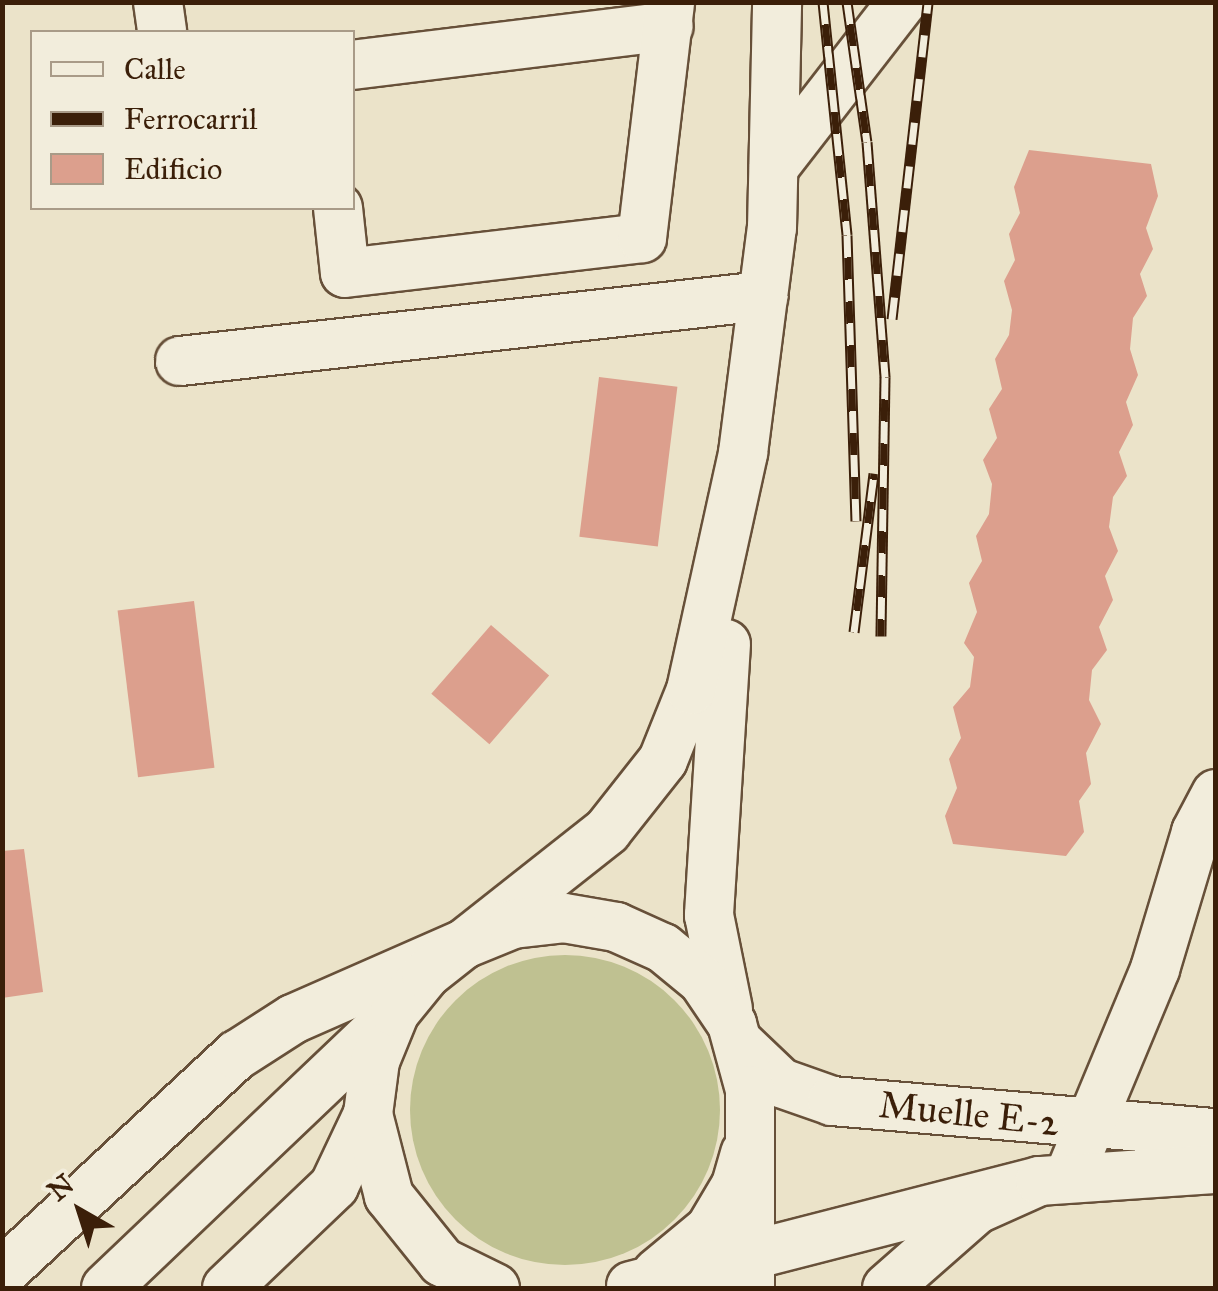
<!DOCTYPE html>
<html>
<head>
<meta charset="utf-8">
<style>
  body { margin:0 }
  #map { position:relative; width:1218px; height:1291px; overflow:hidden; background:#ebe3c9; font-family:"IM FELL Great Primer",serif }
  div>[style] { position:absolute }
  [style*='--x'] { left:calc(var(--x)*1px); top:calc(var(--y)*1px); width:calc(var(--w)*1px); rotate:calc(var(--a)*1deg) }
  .green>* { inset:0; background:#bfc191 }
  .round { border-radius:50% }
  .building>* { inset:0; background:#dc9f8d; transform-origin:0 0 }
  .roads { filter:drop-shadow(2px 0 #675039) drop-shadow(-2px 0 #675039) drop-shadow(0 2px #675039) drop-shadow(0 -2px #675039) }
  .minor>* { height:48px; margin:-24px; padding:0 24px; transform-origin:24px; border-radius:24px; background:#f2eddc }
  .rail>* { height:11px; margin-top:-5.5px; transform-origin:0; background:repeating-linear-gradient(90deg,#f2eddc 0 22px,#3b1f09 0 44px); box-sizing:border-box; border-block:2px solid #3b1f09 }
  span { translate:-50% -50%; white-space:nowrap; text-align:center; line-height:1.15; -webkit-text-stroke:8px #f2eddc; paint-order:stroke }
  .street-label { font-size:38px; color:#3b1f09 }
  .frame { position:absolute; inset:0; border:5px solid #3b1f09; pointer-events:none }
  .legend { position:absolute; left:30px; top:30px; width:325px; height:180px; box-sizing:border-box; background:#f2eddc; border:2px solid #a99b88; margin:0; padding:12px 18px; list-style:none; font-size:30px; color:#3b1f09 }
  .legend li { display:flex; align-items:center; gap:20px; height:50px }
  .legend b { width:50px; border:2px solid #a99b88 }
  .north { position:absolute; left:30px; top:1161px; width:100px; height:100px; -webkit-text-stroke:8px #f2eddc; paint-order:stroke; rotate:321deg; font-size:28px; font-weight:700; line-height:40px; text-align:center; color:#3b1f09 }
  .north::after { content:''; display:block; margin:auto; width:35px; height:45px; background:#3b1f09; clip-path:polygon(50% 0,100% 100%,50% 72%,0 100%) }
</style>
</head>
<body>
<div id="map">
  <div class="green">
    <i class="round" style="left:410px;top:955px;width:310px;height:310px"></i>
  </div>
  <div class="building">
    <i style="clip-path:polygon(1029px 150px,1151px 164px,1158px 196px,1146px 228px,1153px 249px,1140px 274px,1147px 296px,1133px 318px,1130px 349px,1138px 375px,1126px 402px,1133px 425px,1119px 452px,1127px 476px,1113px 497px,1109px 527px,1118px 551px,1105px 576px,1113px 600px,1099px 627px,1107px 650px,1092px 670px,1089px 700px,1101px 724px,1086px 753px,1091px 784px,1079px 801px,1084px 832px,1066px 856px,953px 844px,945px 816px,957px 788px,949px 759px,961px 738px,953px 707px,970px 687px,974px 657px,964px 643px,977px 612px,969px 583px,982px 561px,976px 536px,989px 514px,992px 484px,983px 460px,997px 438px,989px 409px,1002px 389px,995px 359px,1009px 335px,1012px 310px,1004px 281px,1015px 260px,1009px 234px,1020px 213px,1014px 187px)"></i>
    <i style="left:599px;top:377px;width:79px;height:161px;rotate:7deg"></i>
    <i style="left:194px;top:601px;width:168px;height:77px;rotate:83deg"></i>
    <i style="left:491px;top:625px;width:77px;height:91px;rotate:41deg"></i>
    <i style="clip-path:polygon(24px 849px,43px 992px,2px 998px,2px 851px)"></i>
  </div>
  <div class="roads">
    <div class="minor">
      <i style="--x:158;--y:2;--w:30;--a:82"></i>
      <i style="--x:352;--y:65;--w:319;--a:-7"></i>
      <i style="--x:774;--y:167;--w:209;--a:-52.2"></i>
      <i style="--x:338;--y:208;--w:65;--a:83.9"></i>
      <i style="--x:345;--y:273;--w:299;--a:-6.7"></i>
      <i style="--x:642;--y:238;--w:238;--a:-83.2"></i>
      <i style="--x:180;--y:361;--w:587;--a:-6.36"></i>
      <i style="--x:726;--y:644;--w:272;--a:93.6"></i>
      <i style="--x:709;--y:915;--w:96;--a:78.6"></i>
      <i style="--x:741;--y:1045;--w:55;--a:43.5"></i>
      <i style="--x:781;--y:1083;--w:54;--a:19.4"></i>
      <i style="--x:832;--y:1101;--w:385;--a:4.8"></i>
      <i style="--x:1069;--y:1176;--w:224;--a:-67.4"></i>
      <i style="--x:1155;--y:969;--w:143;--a:-73.3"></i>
      <i style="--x:1196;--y:832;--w:43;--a:-62.2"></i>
      <i style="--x:2;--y:1273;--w:321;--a:-42.9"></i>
      <i style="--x:237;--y:1055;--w:67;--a:-32.7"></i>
      <i style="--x:293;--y:1019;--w:187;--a:-23.7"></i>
      <i style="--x:464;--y:944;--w:182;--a:-38.3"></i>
      <i style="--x:607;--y:831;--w:90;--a:-51.7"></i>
      <i style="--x:663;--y:760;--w:75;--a:-68.2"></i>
      <i style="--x:691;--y:690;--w:243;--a:-77.6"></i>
      <i style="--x:743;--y:453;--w:227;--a:-82.7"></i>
      <i style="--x:772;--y:228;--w:226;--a:-88.7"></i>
      <i style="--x:657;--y:1273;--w:69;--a:-39.7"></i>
      <i style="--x:710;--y:1229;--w:51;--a:-59.4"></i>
      <i style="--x:736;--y:1185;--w:33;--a:-74"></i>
      <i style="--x:631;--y:1286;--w:422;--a:-14.4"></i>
      <i style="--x:106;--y:1288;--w:387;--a:-43.6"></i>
      <i style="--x:227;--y:1288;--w:148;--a:-43.6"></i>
      <i style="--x:334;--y:1186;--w:80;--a:-64.7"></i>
      <i style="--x:495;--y:1288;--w:59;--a:-153.9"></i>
      <i style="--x:442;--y:1262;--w:85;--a:-128.8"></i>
      <i style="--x:389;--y:1196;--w:85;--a:-104.4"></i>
      <i style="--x:368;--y:1114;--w:53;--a:-82.5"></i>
      <i style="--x:375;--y:1061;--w:53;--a:-67.8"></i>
      <i style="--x:395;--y:1012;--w:49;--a:-50.8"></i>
      <i style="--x:426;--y:974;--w:48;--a:-38.3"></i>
      <i style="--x:464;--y:944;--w:53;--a:-22.2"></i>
      <i style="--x:513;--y:924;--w:51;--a:-6.7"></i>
      <i style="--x:564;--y:918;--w:53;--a:9.8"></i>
      <i style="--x:616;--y:927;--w:51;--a:24.1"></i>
      <i style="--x:663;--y:948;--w:52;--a:39.5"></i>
      <i style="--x:703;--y:981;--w:52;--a:56"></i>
      <i style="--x:732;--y:1024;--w:68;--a:74.7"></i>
      <i style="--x:750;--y:1090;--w:198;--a:90"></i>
      <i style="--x:887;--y:1288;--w:120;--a:-41.3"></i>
      <i style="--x:977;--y:1209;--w:69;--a:-24"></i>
      <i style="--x:1040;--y:1181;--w:176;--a:-3.9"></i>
    </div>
  </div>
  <div class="rail">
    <i style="--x:823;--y:2;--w:234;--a:84.1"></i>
    <i style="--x:847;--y:235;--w:286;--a:88.2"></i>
    <i style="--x:847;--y:2;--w:141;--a:81.9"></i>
    <i style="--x:867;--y:142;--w:236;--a:85.6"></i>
    <i style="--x:885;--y:377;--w:259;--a:90.9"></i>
    <i style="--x:892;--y:319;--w:319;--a:-83.5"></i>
    <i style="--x:854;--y:632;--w:160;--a:-82.8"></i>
  </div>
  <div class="street-label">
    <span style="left:969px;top:1114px;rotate:6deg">Muelle E-2</span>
  </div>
  <div class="frame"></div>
  <ul class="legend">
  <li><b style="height:12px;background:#f2eddc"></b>Calle</li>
  <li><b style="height:12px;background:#3b1f09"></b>Ferrocarril</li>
  <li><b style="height:28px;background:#dc9f8d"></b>Edificio</li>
  </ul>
  <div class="north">N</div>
</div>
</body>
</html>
